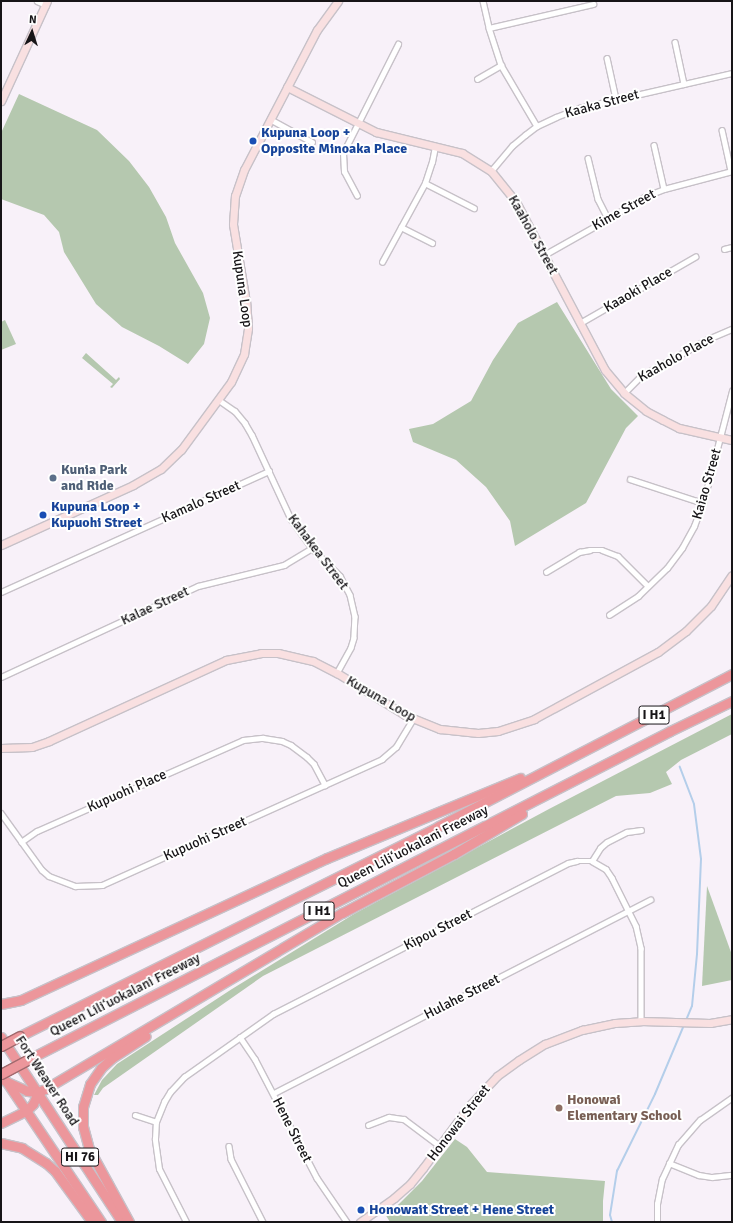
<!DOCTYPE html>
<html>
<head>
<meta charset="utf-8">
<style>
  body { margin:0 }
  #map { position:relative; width:733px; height:1223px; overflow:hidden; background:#f8f1f9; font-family:Signika,sans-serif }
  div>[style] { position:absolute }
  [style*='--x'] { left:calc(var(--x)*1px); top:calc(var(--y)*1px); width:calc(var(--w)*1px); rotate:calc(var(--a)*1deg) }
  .green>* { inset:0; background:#b5c8af }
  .stream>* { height:2px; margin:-1px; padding:0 1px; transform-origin:1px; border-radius:1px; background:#b4ceea }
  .roads { filter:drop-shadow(1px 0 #c7c1c8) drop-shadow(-1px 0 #c7c1c8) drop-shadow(0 1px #c7c1c8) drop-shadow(0 -1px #c7c1c8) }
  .street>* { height:4.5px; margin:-2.25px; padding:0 2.25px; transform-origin:2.25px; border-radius:2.25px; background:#fff }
  .secondary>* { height:7px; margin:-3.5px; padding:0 3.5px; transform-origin:3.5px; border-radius:3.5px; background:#f9e0e1 }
  .highway>* { height:9px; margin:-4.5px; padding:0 4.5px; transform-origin:4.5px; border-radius:4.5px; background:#ec969b }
  .bridges { filter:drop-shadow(1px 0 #a1696d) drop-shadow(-1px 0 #a1696d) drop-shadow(0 1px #a1696d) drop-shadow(0 -1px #a1696d) }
  .highway-bridge>* { height:9px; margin:-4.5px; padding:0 4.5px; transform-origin:4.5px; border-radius:4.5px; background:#ec969b }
  .dots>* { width:11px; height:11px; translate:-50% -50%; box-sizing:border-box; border:2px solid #fff; border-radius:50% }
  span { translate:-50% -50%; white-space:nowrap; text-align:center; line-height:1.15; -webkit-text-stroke:4px #fff; paint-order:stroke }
  .shield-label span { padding:1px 3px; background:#fff; border:1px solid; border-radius:3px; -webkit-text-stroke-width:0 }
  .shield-label { font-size:13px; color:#171518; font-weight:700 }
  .street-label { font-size:14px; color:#171518 }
  .transit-label { font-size:14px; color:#164399; font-weight:700 }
  .left { translate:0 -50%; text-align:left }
  .service-label { font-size:14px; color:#4e5e75; font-weight:700 }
  .education-label { font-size:14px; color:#785e54; font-weight:700 }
  .frame { position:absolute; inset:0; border:2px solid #171518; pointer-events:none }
  .north { position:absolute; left:12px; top:12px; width:40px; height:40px; -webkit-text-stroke:3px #fff; paint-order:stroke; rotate:4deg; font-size:11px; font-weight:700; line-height:16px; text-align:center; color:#171518 }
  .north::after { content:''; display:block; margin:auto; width:14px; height:18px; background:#171518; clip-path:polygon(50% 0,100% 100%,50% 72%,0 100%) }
</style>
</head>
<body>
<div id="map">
  <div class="green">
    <i style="clip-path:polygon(19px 94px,97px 130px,129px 161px,149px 187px,166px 217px,175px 243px,203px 293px,210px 318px,204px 344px,188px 364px,159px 346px,122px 327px,96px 304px,64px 252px,59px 232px,44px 215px,1px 199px,1px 133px)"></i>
    <i style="clip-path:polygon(557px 302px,611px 389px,638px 416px,626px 428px,586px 503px,515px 546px,510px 521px,486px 487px,456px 460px,413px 442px,409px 429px,433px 424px,471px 401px,493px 360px,518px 323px)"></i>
    <i style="clip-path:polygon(5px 320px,16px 344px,1px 350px,1px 322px)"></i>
    <i style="clip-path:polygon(86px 353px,116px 380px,119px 377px,120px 379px,112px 388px,110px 387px,113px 384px,82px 358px)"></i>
    <i style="clip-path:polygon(732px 714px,732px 734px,681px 760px,666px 772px,672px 784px,650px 793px,616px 796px,263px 976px,103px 1088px,98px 1095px,94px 1095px,102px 1080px,117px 1064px,232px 989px,354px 914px,549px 809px)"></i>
    <i style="clip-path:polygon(707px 886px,732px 955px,732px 980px,702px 986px)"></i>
    <i style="clip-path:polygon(455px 1139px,467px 1147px,487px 1172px,605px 1181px,603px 1201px,603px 1222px,390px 1222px,385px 1214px,399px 1204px,422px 1181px)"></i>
  </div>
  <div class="stream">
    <i style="--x:612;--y:1222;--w:7;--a:-106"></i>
    <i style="--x:610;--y:1215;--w:45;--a:-81"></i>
    <i style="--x:617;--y:1171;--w:86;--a:-63.7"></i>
    <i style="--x:655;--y:1094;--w:95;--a:-67.2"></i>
    <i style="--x:692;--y:1006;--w:52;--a:-84.5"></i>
    <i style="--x:697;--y:954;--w:95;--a:-87.6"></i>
    <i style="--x:701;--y:859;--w:55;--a:-97.3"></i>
    <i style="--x:694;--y:804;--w:40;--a:-111"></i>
  </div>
  <div class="roads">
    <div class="street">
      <i style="--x:37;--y:1;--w:10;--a:24"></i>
      <i style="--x:483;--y:1;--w:28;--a:77"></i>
      <i style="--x:489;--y:28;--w:39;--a:72"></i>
      <i style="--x:501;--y:65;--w:71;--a:59.5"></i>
      <i style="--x:489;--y:28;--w:107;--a:-13"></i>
      <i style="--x:675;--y:42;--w:43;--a:77.9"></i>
      <i style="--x:607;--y:58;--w:42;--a:77.6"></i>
      <i style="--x:477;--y:79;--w:28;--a:-30"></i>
      <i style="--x:270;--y:119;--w:48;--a:28.7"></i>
      <i style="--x:722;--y:130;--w:42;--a:77.6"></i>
      <i style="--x:654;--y:145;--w:45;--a:77.2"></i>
      <i style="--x:588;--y:158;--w:42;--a:76.3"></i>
      <i style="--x:598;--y:199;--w:22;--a:63"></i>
      <i style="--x:491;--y:171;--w:33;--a:-50"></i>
      <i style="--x:512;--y:146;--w:17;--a:-40"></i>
      <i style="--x:525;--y:135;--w:15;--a:-37"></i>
      <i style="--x:537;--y:126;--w:21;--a:-25"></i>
      <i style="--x:556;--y:117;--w:25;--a:-21"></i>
      <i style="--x:579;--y:108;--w:157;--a:-12.9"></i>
      <i style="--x:425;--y:183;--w:55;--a:27"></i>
      <i style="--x:357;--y:196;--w:27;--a:-118"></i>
      <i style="--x:344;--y:172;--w:19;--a:-93"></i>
      <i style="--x:343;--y:153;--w:122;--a:-63.2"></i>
      <i style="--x:401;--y:227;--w:35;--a:27"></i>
      <i style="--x:724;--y:249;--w:8;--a:-14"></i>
      <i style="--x:544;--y:255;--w:73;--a:-29.4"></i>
      <i style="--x:608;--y:219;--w:44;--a:-31.2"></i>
      <i style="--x:646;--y:196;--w:19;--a:-21"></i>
      <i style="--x:664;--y:189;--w:70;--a:-14.8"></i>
      <i style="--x:382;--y:262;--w:90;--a:-61.4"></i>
      <i style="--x:425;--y:183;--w:22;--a:-72"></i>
      <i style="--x:432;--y:162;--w:16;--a:-79"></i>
      <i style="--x:580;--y:323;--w:133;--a:-29.9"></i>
      <i style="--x:624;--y:393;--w:24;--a:-45"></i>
      <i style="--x:641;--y:376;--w:77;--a:-28.9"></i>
      <i style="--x:708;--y:339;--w:26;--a:-23"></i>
      <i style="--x:219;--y:400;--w:19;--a:35"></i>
      <i style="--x:235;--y:411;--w:16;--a:50"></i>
      <i style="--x:245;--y:423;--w:14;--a:60"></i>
      <i style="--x:252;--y:435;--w:93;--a:65.1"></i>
      <i style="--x:291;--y:519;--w:36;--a:54"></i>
      <i style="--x:312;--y:548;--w:40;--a:45"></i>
      <i style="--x:340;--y:576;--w:21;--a:62"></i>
      <i style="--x:350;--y:595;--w:22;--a:77"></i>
      <i style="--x:355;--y:616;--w:22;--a:93"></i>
      <i style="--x:354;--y:638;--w:10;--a:107"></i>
      <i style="--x:351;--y:648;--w:29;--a:119"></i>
      <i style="--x:630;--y:479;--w:77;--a:18.2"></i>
      <i style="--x:546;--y:572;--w:39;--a:-31"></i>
      <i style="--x:579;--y:552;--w:11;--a:-10"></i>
      <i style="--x:590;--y:550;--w:12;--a:0"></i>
      <i style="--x:602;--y:550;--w:17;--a:21"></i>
      <i style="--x:618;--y:556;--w:42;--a:45"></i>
      <i style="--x:1;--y:592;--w:294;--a:-24.3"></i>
      <i style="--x:609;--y:615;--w:35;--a:-33"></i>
      <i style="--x:638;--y:596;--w:40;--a:-44"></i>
      <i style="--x:667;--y:568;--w:25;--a:-53"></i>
      <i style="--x:682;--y:548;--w:25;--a:-61"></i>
      <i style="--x:694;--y:526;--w:25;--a:-69"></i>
      <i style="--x:703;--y:503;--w:116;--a:-75.5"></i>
      <i style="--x:1;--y:677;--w:217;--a:-24.8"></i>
      <i style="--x:198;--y:586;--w:89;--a:-13.7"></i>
      <i style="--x:284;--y:565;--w:33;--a:-31"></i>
      <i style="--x:1;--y:813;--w:70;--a:54.3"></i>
      <i style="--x:42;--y:870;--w:9;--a:41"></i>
      <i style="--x:49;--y:876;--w:28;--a:21"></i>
      <i style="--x:75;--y:886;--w:27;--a:-2"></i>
      <i style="--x:102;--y:885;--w:307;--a:-24.2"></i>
      <i style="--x:382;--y:759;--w:18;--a:-41"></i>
      <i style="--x:396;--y:747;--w:33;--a:-59"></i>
      <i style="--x:21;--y:842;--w:19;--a:-35"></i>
      <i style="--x:37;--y:831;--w:225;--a:-23.8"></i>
      <i style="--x:243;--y:740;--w:20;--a:-6"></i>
      <i style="--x:263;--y:738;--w:19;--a:9"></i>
      <i style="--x:282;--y:741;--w:10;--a:24"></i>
      <i style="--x:291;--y:745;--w:20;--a:37"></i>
      <i style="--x:307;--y:757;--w:10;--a:45"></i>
      <i style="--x:314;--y:764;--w:24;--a:62"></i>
      <i style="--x:592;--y:861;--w:15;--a:-58"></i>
      <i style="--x:600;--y:848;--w:9;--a:-41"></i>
      <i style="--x:607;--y:842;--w:22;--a:-27"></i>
      <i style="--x:627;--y:832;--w:14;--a:-8"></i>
      <i style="--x:240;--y:1037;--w:27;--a:56"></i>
      <i style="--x:255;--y:1059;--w:134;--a:62.5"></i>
      <i style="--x:317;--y:1178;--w:53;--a:55.7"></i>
      <i style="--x:274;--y:1093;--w:423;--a:-27.2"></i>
      <i style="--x:135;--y:1115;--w:22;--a:18"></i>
      <i style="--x:368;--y:1125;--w:22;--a:-21"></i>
      <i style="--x:389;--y:1117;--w:15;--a:8"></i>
      <i style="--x:404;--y:1119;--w:45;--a:36.9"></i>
      <i style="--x:229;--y:1146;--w:13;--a:81"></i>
      <i style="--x:231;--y:1159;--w:71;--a:63.1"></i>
      <i style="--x:669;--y:1163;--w:32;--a:22"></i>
      <i style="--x:699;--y:1175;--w:13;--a:9"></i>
      <i style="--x:712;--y:1177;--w:20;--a:-6"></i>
      <i style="--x:186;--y:1222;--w:59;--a:-117"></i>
      <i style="--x:159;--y:1169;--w:30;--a:-98"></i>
      <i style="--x:155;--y:1139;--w:17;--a:-87"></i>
      <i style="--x:156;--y:1122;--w:22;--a:-68"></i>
      <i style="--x:164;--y:1102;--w:12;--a:-59"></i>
      <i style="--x:170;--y:1092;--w:21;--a:-47"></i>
      <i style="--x:184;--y:1077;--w:109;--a:-35.3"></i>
      <i style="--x:273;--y:1014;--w:331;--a:-27.1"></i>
      <i style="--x:568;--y:863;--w:9;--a:-13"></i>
      <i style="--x:577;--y:861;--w:15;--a:0"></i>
      <i style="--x:592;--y:861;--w:16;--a:30"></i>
      <i style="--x:606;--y:869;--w:11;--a:56"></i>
      <i style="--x:612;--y:878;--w:54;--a:63.4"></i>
      <i style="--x:636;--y:926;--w:23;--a:77"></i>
      <i style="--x:641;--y:948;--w:73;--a:90"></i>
      <i style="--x:657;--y:1222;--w:18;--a:-90"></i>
      <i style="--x:657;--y:1204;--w:25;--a:-79"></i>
      <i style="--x:662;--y:1179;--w:38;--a:-65"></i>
      <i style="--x:678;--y:1145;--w:33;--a:-49"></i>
      <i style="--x:700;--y:1120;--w:39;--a:-35"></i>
    </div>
    <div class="secondary">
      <i style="--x:287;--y:87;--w:100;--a:26.8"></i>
      <i style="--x:376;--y:132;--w:89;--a:13.7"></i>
      <i style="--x:462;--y:153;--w:34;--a:32"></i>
      <i style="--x:491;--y:171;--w:40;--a:51"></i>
      <i style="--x:516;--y:202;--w:190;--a:62.1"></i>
      <i style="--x:605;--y:370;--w:30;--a:50"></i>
      <i style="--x:624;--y:393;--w:28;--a:39"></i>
      <i style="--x:646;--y:411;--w:19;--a:28"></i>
      <i style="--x:663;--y:420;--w:18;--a:27"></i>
      <i style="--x:679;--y:428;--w:54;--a:12.8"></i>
      <i style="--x:1;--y:101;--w:110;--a:-65.3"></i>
      <i style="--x:1;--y:545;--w:145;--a:-24.4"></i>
      <i style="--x:133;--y:485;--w:32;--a:-30"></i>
      <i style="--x:161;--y:469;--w:28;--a:-44"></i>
      <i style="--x:181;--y:450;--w:84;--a:-53.7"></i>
      <i style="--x:231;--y:382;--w:31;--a:-65"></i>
      <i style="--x:244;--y:354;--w:26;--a:-81"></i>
      <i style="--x:248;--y:328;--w:26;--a:-94"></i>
      <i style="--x:246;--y:302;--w:79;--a:-99.5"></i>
      <i style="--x:233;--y:224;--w:28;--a:-86"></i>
      <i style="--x:235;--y:196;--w:28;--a:-71"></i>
      <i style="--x:244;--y:170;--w:158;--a:-62.5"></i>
      <i style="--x:317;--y:30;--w:36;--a:-54"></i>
      <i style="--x:1;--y:748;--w:31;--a:-2"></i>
      <i style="--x:32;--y:747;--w:18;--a:-19"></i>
      <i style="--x:49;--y:741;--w:195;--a:-24.6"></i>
      <i style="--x:226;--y:660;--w:36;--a:-11"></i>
      <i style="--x:261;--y:653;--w:17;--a:0"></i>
      <i style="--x:278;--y:653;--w:36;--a:13"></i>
      <i style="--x:313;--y:661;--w:27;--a:27"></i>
      <i style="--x:337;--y:673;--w:80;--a:31.7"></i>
      <i style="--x:405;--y:715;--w:38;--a:22"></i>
      <i style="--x:440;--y:729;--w:38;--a:6"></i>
      <i style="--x:478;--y:733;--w:20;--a:-6"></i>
      <i style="--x:498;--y:731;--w:38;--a:-18"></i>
      <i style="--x:534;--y:719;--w:141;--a:-28.4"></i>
      <i style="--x:658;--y:652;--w:35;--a:-37"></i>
      <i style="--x:686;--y:631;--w:35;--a:-45"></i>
      <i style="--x:711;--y:606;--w:37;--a:-56"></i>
      <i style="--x:360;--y:1222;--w:42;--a:-35.2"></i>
      <i style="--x:394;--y:1198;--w:21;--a:-41"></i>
      <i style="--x:410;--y:1184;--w:21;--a:-51"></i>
      <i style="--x:423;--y:1168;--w:77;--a:-53.4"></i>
      <i style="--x:469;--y:1106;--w:41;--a:-47"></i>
      <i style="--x:497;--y:1076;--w:27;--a:-36"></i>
      <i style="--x:519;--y:1060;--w:31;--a:-32"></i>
      <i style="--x:545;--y:1044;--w:40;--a:-21"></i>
      <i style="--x:582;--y:1030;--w:34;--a:-12"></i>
      <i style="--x:615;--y:1023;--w:26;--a:-4"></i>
      <i style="--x:641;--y:1021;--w:69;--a:1.7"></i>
      <i style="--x:710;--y:1023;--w:22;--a:-10"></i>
    </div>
    <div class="highway">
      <i style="--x:1;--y:1004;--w:20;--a:-11"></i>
      <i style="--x:21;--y:1000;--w:337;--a:-24.9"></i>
      <i style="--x:327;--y:858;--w:209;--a:-22.5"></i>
      <i style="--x:20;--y:1036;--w:469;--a:-26.6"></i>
      <i style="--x:439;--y:826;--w:330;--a:-27.4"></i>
      <i style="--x:1;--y:1037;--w:221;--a:56.8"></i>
      <i style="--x:31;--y:1058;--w:718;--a:-27.1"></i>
      <i style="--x:670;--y:731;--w:69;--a:-25.8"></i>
      <i style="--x:5;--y:1081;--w:24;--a:24"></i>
      <i style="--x:27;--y:1091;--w:11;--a:5"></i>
      <i style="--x:38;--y:1092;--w:8;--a:-23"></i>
      <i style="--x:45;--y:1089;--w:345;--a:-30.7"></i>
      <i style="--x:342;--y:913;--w:127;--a:-27.8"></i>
      <i style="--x:454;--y:854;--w:79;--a:-30.5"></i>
      <i style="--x:6;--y:1081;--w:170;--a:56"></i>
      <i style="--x:1;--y:1123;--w:28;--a:-26"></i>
      <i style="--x:26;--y:1111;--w:10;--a:-45"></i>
      <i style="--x:33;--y:1104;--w:13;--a:-67"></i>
      <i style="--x:1;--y:1143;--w:22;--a:13"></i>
      <i style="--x:22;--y:1148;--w:28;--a:32"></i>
      <i style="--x:46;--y:1163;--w:12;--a:42"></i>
      <i style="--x:55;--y:1171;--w:63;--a:54"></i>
      <i style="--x:129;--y:1222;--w:83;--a:-118.7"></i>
      <i style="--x:89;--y:1149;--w:23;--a:-105"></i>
      <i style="--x:83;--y:1127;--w:20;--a:-90"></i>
      <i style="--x:83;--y:1107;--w:24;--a:-73"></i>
      <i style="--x:90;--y:1084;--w:19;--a:-55"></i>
      <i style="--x:101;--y:1068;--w:15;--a:-42"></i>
      <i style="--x:112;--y:1058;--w:40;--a:-32.9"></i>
    </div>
  </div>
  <div class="bridges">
    <div class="highway-bridge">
      <i style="--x:1;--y:1046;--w:21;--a:-28"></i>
      <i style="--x:1;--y:1074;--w:34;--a:-28"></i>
    </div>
  </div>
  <div class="dots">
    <i style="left:253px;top:141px;background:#1a4fb4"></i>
    <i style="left:53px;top:478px;background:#5c6f8a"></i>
    <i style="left:43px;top:515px;background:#1a4fb4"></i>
    <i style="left:559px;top:1108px;background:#8d6e63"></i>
    <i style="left:361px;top:1210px;background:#1a4fb4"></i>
  </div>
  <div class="shield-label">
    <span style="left:654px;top:715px">I H1</span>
    <span style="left:319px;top:911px">I H1</span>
    <span style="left:80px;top:1157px">HI 76</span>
  </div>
  <div class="street-label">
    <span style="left:602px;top:104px;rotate:-15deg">Kaaka Street</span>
    <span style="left:624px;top:210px;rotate:-29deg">Kime Street</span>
    <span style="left:533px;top:235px;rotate:61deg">Kaaholo Street</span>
    <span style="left:242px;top:289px;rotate:82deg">Kupuna Loop</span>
    <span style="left:638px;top:290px;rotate:-30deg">Kaaoki Place</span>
    <span style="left:676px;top:358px;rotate:-29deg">Kaaholo Place</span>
    <span style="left:707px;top:484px;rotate:-74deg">Kaiao Street</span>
    <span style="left:201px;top:502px;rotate:-24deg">Kamalo Street</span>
    <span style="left:318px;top:552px;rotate:53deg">Kahakea Street</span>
    <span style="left:155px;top:606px;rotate:-25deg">Kalae Street</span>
    <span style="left:381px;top:699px;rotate:30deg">Kupuna Loop</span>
    <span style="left:127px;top:791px;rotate:-24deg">Kupuohi Place</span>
    <span style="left:205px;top:839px;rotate:-24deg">Kupuohi Street</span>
    <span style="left:413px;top:847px;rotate:-27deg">Queen Liliʻuokalani Freeway</span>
    <span style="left:438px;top:930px;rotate:-27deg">Kipou Street</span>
    <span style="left:125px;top:995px;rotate:-27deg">Queen Liliʻuokalani Freeway</span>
    <span style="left:462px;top:997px;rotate:-27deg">Hulahe Street</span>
    <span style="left:47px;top:1081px;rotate:57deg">Fort Weaver Road</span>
    <span style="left:459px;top:1123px;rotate:-52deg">Honowai Street</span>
    <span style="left:292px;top:1130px;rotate:63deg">Hene Street</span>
  </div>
  <div class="transit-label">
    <span class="left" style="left:261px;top:141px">Kupuna Loop +<br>Opposite Minoaka Place</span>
    <span class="left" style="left:51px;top:515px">Kupuna Loop +<br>Kupuohi Street</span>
    <span class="left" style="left:369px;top:1210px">Honowait Street + Hene Street</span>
  </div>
  <div class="service-label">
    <span class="left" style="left:61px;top:478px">Kunia Park<br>and Ride</span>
  </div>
  <div class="education-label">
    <span class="left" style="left:567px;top:1108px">Honowai<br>Elementary School</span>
  </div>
  <div class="frame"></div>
  <div class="north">N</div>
</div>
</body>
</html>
